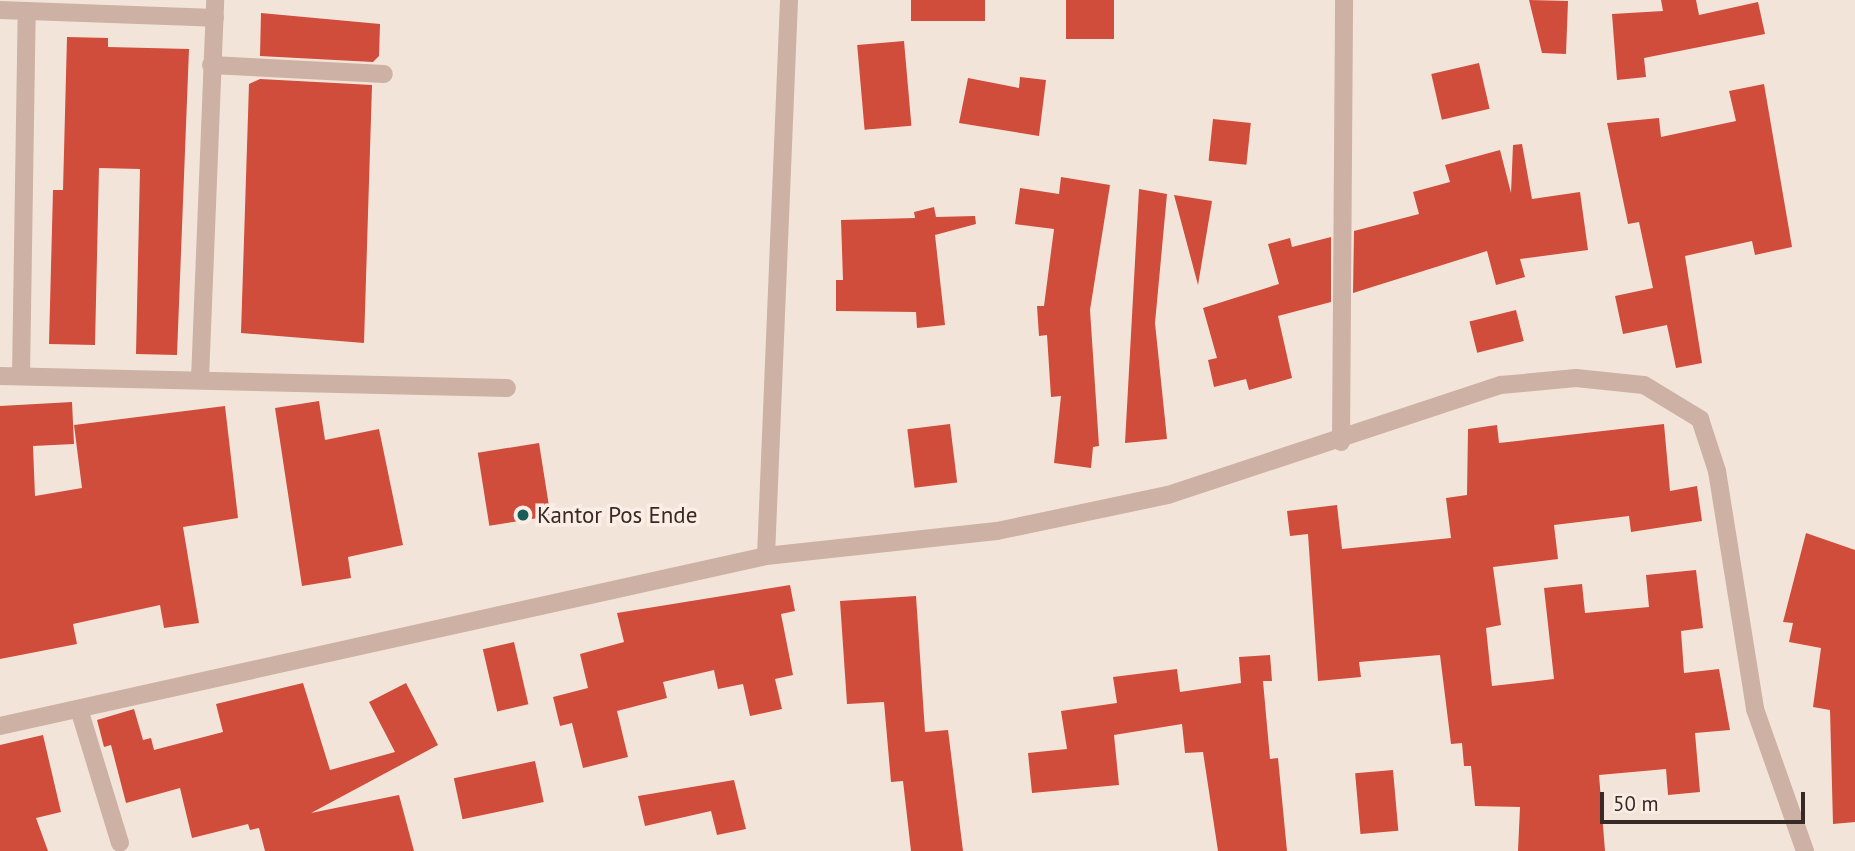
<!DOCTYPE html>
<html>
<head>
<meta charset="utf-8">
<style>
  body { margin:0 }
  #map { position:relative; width:1855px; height:851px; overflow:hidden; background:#f3e4d9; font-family:"PT Sans",sans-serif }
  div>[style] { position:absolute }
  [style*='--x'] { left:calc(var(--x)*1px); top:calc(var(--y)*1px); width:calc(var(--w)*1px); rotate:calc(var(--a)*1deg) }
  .building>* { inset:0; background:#d04c3b; transform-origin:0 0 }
  .minor>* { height:18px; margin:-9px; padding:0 9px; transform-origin:9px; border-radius:9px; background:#ccb1a4 }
  .dots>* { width:19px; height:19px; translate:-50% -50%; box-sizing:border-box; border:4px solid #fbeee6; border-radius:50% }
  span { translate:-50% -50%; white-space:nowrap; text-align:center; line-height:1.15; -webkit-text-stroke:7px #fbeee6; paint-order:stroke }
  .poi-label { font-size:23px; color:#372a26 }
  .left { translate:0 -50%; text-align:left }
  .scale { position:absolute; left:1600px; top:792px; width:205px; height:32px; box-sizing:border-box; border:4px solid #372a26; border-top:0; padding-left:9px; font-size:21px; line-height:24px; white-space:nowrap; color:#372a26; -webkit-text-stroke:5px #fbeee6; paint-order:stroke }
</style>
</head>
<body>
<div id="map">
  <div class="building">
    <i style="left:911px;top:0;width:74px;height:21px"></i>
    <i style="left:1066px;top:0;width:48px;height:39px"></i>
    <i style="clip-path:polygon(1529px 0,1568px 1px,1566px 54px,1542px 53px)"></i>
    <i style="clip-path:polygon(1661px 0,1696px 0,1699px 15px,1758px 2px,1765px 34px,1644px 58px,1646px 77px,1617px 80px,1612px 14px,1663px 11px)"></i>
    <i style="clip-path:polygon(261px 13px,380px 24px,379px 56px,373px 62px,260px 56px)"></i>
    <i style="clip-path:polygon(67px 37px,108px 38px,108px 47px,189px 49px,177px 355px,136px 354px,140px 169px,99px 168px,95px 345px,49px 344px,53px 190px,63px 190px)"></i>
    <i style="left:904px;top:41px;width:85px;height:47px;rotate:85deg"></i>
    <i style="left:1479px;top:63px;width:47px;height:49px;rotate:77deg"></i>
    <i style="clip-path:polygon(1020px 77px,1046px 80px,1039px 136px,959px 123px,968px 78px,1019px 88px)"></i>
    <i style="clip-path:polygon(260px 79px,372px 85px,364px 343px,241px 333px,249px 84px)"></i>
    <i style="clip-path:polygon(1764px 84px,1792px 247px,1755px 255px,1752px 241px,1685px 256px,1702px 363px,1676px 368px,1667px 325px,1623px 334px,1615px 296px,1653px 288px,1639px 222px,1628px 224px,1607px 123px,1659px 118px,1661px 137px,1736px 121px,1729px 91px)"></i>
    <i style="left:1213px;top:119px;width:38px;height:42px;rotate:6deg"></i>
    <i style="clip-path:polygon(1522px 144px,1532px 199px,1580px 192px,1588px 250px,1520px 259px,1525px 277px,1496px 285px,1487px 251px,1353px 293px,1354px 231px,1419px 214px,1413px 192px,1450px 182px,1445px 165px,1500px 150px,1511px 193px,1513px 145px)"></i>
    <i style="clip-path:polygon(1061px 177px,1110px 185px,1090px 310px,1099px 446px,1093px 447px,1091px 468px,1054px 463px,1061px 396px,1051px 397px,1047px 335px,1039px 336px,1037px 306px,1044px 306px,1054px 229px,1015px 224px,1020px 188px,1059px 194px)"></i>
    <i style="clip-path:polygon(1139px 189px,1167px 194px,1155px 323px,1167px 439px,1125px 443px)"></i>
    <i style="clip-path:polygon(1174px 195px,1212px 201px,1198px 285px)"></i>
    <i style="clip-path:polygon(934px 207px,936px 217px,975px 216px,976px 224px,935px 235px,945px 325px,917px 328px,916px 312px,836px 311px,836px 280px,843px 280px,841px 220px,915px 218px,914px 212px)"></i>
    <i style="clip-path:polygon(1331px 237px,1331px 302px,1278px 316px,1292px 378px,1249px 390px,1246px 379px,1214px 387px,1208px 360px,1217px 358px,1203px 308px,1279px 284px,1268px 244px,1290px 238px,1292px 247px)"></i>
    <i style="left:1516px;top:310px;width:32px;height:48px;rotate:76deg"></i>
    <i style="clip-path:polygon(319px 401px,325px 440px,379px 429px,403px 545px,348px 557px,351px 578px,302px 586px,275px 408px)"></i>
    <i style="clip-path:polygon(72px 402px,74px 444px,33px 446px,35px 496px,82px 488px,74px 425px,225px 406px,238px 518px,183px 527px,199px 623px,164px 628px,160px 605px,73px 624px,77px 644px,0 659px,0 406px)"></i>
    <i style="left:950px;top:424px;width:59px;height:43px;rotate:83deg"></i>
    <i style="clip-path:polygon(1664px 424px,1670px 491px,1697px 486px,1702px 521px,1631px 532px,1629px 516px,1554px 525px,1558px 559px,1493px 567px,1501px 625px,1486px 628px,1492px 686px,1554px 679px,1544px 588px,1582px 584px,1585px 613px,1649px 607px,1646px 575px,1696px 570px,1703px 628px,1681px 631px,1684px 673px,1719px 669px,1730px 730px,1695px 733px,1700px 792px,1668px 795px,1666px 769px,1599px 775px,1605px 851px,1518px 851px,1520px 807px,1475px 806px,1471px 766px,1464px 766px,1462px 743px,1451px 744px,1440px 655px,1359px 662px,1361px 677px,1318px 681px,1308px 534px,1290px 536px,1287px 511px,1337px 505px,1342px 549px,1451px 538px,1446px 498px,1467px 495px,1468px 429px,1497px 425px,1499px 443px)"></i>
    <i style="left:539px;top:443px;width:74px;height:62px;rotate:81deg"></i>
    <i style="clip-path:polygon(1806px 533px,1855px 550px,1855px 822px,1833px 824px,1830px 710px,1813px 707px,1821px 648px,1789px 642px,1793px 623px,1783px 622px)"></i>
    <i style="clip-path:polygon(790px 585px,795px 611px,781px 614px,793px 675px,775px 679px,782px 709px,750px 716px,743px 684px,718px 689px,714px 670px,663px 682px,667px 698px,617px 711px,628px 757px,583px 768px,572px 723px,560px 726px,553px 697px,588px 688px,580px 654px,624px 642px,617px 613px)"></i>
    <i style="clip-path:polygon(916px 596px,925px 732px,948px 730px,963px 851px,911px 851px,903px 781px,891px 782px,884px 702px,847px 704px,840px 601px)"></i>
    <i style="left:514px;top:642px;width:64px;height:32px;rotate:77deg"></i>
    <i style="clip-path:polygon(1270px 655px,1272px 681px,1263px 681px,1270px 759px,1278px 758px,1287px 851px,1218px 851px,1203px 752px,1185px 753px,1182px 724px,1114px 735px,1119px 785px,1032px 793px,1028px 753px,1067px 749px,1061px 711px,1117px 703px,1113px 677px,1177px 669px,1180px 692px,1241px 683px,1239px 657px)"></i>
    <i style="clip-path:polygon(303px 683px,330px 770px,395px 752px,369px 702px,406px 683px,438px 745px,311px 813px,399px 795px,414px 851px,265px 851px,259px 828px,250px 830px,248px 824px,192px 838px,180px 788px,126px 803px,111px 745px,104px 747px,97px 720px,134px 709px,143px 740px,151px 738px,154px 750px,223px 732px,216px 704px)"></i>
    <i style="clip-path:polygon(43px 735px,61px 812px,36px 818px,48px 851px,0 851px,0 745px)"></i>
    <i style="left:535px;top:761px;width:42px;height:83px;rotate:78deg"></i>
    <i style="left:1393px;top:770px;width:61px;height:38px;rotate:85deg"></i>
    <i style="clip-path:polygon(734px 780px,746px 829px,717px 835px,711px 811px,645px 826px,638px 796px)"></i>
  </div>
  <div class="minor">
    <i style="--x:0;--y:10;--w:215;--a:2.1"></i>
    <i style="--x:211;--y:65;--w:173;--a:3"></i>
    <i style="--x:0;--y:376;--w:507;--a:1.36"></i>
    <i style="--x:21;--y:376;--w:364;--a:-89.1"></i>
    <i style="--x:200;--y:379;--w:379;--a:-87.7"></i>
    <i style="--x:1341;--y:442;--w:442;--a:-89.6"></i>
    <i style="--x:766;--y:556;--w:556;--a:-87.63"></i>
    <i style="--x:79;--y:709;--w:140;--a:73"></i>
    <i style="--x:0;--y:726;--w:785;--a:-12.51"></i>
    <i style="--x:766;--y:556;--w:232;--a:-6.2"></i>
    <i style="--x:997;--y:531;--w:175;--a:-11.9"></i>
    <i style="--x:1168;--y:495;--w:351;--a:-18.3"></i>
    <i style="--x:1501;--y:385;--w:75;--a:-5.3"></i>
    <i style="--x:1576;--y:378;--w:68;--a:5.9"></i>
    <i style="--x:1644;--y:385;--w:66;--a:31.3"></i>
    <i style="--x:1700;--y:419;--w:55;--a:71.9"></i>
    <i style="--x:1717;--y:471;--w:241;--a:80.9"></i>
    <i style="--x:1755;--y:709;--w:151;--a:70.6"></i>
  </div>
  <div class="dots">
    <i style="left:523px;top:515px;background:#195c58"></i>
  </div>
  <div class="poi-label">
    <span class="left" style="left:537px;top:515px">Kantor Pos Ende</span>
  </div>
  <div class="scale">50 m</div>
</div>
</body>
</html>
